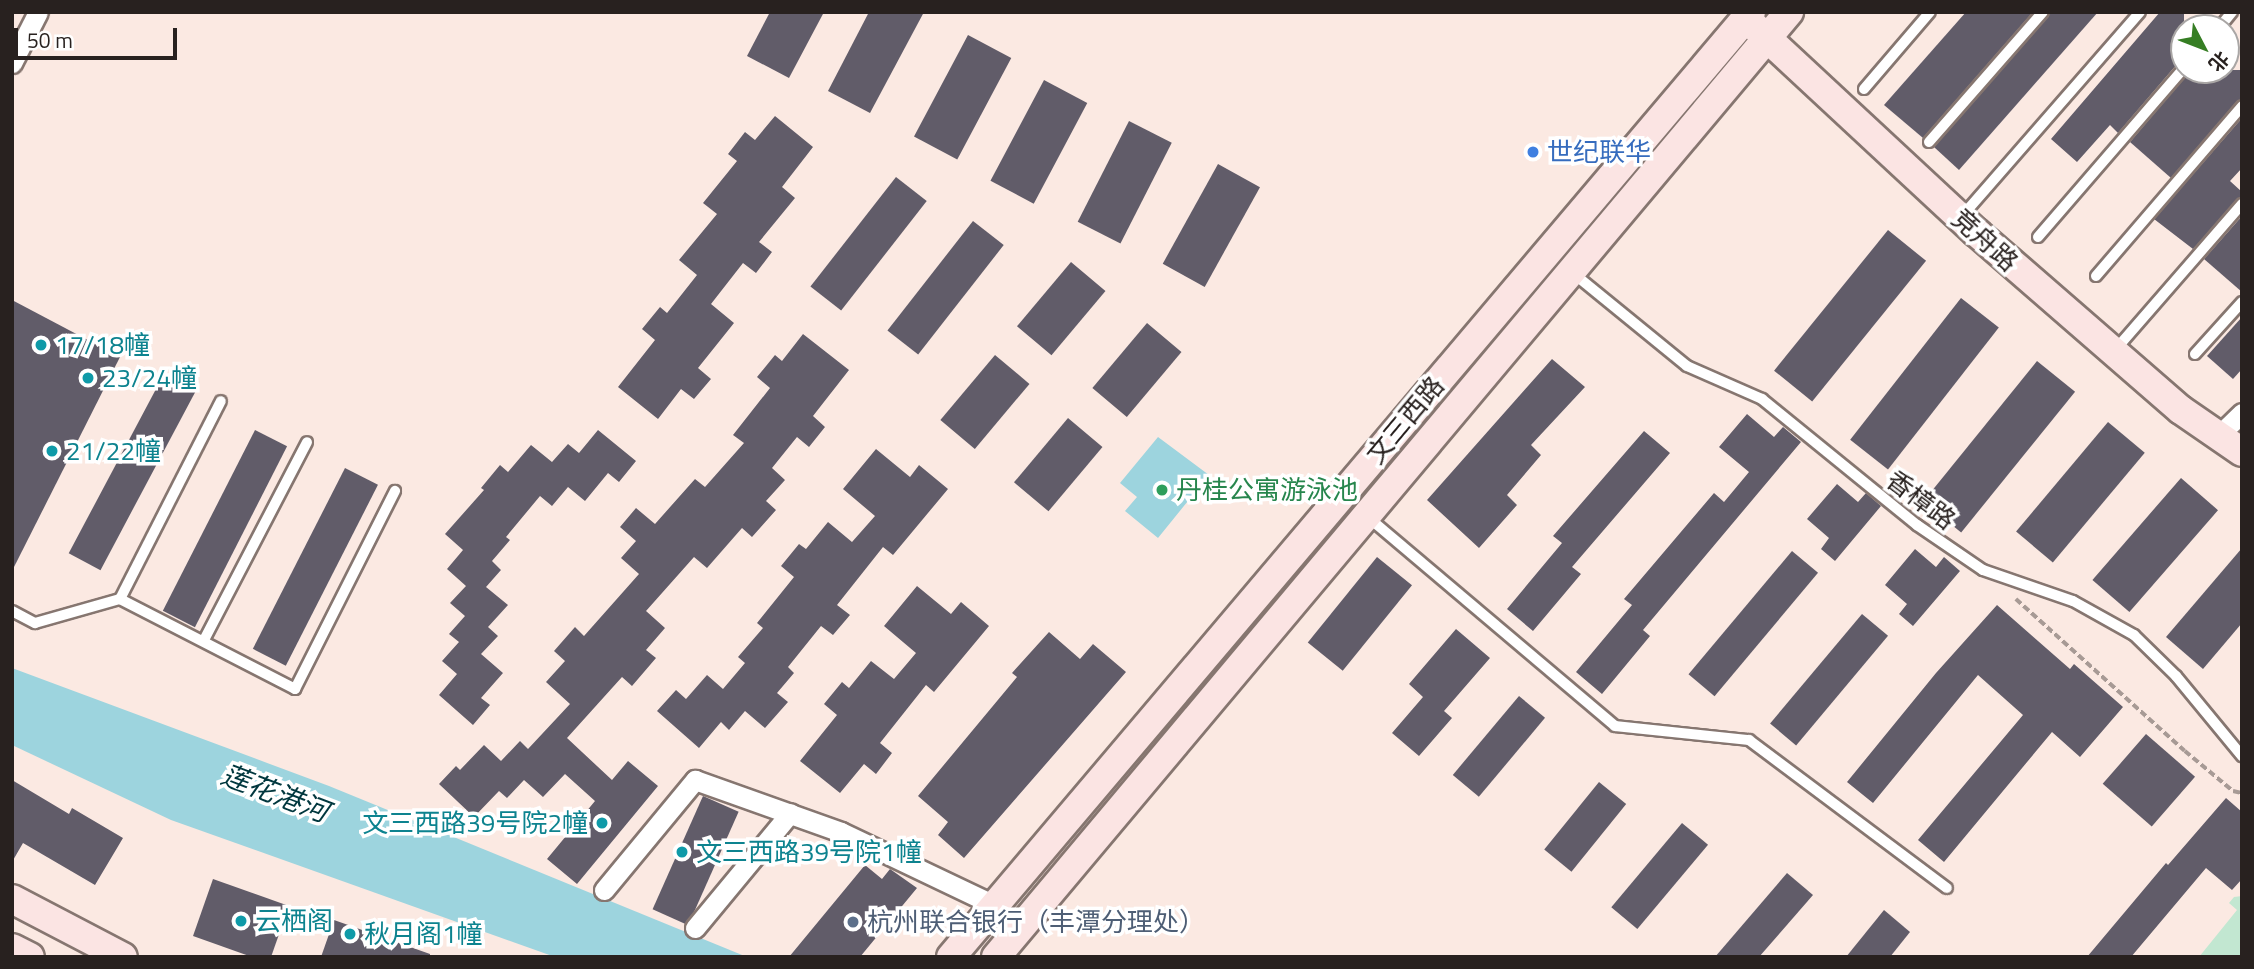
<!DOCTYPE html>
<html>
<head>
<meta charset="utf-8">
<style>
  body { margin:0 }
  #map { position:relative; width:2254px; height:969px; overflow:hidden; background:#fbe9e2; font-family:"Titillium Web","Noto Sans SC",sans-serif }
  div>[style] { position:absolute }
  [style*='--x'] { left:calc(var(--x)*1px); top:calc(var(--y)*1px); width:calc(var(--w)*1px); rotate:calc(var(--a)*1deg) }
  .green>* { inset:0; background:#c2e7d1 }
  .water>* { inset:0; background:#9dd4de }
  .building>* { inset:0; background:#615c69; transform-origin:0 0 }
  .path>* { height:3.5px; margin-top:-1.75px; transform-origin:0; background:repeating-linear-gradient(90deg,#a79a95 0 7px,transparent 0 10.5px) }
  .roads { filter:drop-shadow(2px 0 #867670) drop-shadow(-2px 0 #867670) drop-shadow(0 2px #867670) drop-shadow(0 -2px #867670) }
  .lane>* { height:10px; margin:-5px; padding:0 5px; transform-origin:5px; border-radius:5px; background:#fff }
  .street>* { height:19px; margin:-9.5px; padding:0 9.5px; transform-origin:9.5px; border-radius:9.5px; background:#fff }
  .secondary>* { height:28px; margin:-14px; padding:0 14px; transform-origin:14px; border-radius:14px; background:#fbe4e3 }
  .dots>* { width:19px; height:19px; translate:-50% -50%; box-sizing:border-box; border:4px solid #fff; border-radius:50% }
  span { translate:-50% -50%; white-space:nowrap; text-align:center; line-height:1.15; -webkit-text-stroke:7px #fff; paint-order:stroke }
  .shop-label { font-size:26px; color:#366cbe }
  .left { translate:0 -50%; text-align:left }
  .street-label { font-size:26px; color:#28211f }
  .culture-label { font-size:26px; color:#0d838f }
  .right { translate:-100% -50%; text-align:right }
  .leisure-label { font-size:26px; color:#27864d }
  .service-label { font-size:26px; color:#4e5e75 }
  .water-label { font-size:28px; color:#01373e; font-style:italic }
  .frame { position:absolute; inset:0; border:14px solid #28211f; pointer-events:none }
  .north { position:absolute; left:2170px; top:14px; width:70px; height:70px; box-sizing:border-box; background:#fff; border:2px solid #a9a6a5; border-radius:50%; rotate:132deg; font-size:19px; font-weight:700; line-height:28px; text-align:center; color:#28211f }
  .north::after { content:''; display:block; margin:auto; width:24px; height:32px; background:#367e24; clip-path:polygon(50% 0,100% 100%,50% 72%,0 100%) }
  .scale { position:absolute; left:14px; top:28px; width:163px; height:32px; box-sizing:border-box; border:4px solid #28211f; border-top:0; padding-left:9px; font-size:21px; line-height:24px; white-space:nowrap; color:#28211f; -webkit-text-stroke:5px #fff; paint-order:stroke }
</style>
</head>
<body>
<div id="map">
  <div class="green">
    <i style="clip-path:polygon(2242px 896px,2242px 957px,2199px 957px,2237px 910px,2229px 903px,2234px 897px)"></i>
  </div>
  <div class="water">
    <i style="clip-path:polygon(1158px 437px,1209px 475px,1158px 538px,1125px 511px,1137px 497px,1120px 483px)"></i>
    <i style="clip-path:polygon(12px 668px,329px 786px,747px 957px,555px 957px,171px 820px,12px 745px)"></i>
  </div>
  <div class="building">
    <i style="clip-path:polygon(770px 12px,824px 12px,789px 78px,747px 56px)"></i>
    <i style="clip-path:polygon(869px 12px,924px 12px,870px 113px,828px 91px)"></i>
    <i style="clip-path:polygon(1966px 12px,2033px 12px,1923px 138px,1884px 105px)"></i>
    <i style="clip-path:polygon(2050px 12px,2098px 12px,1959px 170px,1934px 147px)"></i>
    <i style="clip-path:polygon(2160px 12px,2184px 12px,2184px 61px,2178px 63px,2118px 133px,2110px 125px,2077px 162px,2051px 139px)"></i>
    <i style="left:968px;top:35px;width:49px;height:115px;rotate:28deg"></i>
    <i style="clip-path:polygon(2191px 70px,2242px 70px,2242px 99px,2171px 178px,2130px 142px)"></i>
    <i style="left:1044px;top:80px;width:49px;height:114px;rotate:28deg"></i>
    <i style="clip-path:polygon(775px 116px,813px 147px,782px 187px,795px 198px,759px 242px,772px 252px,756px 273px,743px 263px,711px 304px,734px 323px,698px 368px,711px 379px,694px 399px,681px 389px,658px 419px,618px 387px,655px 340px,642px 329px,660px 307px,667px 313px,697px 275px,679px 260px,717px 214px,703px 203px,737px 161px,728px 154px,745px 132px,755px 140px)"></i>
    <i style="clip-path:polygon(2242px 118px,2242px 168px,2230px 181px,2242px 192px,2242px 197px,2193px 249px,2154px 219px)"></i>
    <i style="left:1129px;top:121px;width:48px;height:113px;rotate:27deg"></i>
    <i style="left:1218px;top:164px;width:48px;height:114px;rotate:29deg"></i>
    <i style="left:896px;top:177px;width:39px;height:139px;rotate:38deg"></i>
    <i style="clip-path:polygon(2242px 216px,2242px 292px,2204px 259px)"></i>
    <i style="left:973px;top:221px;width:39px;height:139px;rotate:38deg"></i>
    <i style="left:1888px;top:230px;width:49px;height:181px;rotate:39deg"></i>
    <i style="left:1071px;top:262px;width:45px;height:84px;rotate:40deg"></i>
    <i style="left:1961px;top:298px;width:48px;height:180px;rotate:38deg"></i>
    <i style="clip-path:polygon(12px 300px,120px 357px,12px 571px)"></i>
    <i style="clip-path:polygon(2242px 317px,2242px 369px,2233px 379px,2207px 356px)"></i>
    <i style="left:1147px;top:323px;width:45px;height:85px;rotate:40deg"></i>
    <i style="clip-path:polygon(803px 334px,849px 370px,813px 416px,825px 427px,809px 447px,797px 437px,772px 468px,785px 480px,766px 501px,776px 510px,752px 537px,742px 528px,707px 568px,694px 557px,646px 611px,665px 628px,646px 650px,656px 658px,632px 686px,622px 677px,567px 738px,612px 780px,628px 761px,658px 786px,577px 884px,547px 859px,595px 801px,565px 774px,543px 797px,524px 780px,507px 798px,499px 791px,474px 817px,439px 784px,456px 766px,460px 770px,484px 745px,501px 761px,520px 741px,528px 749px,570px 704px,546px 682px,565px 661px,554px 651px,575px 627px,584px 636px,639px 574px,621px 558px,636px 541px,620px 527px,636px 508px,655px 524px,695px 479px,705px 487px,744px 443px,733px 435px,770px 388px,757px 377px,775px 355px,782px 361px)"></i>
    <i style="left:995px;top:355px;width:45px;height:85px;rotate:40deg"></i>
    <i style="clip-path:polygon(1552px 359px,1585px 387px,1531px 445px,1541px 455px,1507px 495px,1517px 505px,1479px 548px,1427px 500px)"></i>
    <i style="left:2037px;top:361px;width:49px;height:181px;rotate:39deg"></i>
    <i style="left:164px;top:374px;width:36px;height:203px;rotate:28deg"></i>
    <i style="clip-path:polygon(1747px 414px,1774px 437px,1783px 427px,1801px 442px,1643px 630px,1650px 636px,1602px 694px,1576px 672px,1632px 605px,1624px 599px,1714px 493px,1724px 502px,1749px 472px,1719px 447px)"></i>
    <i style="left:1068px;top:418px;width:45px;height:84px;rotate:40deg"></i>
    <i style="left:2108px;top:422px;width:48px;height:143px;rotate:40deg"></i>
    <i style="left:255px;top:430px;width:36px;height:203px;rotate:27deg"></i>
    <i style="clip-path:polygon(598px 430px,636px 461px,619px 482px,608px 473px,585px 501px,568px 487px,552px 506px,540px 496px,506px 537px,510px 540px,492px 561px,501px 570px,486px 587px,508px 605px,488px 627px,498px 636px,481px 654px,503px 673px,481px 698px,490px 705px,473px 725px,439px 695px,457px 674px,442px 661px,459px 642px,449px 634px,465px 616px,450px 603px,466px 586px,447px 569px,463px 550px,445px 534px,484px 490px,481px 488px,500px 465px,508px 472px,531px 445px,552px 462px,568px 444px,579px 453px)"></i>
    <i style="clip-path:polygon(1644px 431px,1670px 453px,1572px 567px,1581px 574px,1533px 631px,1507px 609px,1562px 543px,1553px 536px)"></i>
    <i style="clip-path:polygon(876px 449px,910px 477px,919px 465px,948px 489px,893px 555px,883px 547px,837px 605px,850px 615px,833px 635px,821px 626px,788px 667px,794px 673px,777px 693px,788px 702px,765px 728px,745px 711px,729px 730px,721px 722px,699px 748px,657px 711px,676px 690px,686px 699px,707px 675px,723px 689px,745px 663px,738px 657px,763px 628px,757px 623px,794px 577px,781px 566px,799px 544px,806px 549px,828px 522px,852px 542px,875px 516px,843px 489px)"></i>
    <i style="left:345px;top:468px;width:37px;height:203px;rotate:27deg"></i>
    <i style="left:2181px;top:478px;width:49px;height:135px;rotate:41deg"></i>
    <i style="clip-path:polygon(1837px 484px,1858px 502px,1866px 493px,1881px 506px,1835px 561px,1821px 549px,1829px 538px,1807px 519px)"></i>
    <i style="clip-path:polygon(2242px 548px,2242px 623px,2203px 669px,2166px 637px)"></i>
    <i style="clip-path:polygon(1915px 549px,1936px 567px,1944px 557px,1960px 571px,1913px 626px,1899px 614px,1907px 604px,1885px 585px)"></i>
    <i style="left:1792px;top:551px;width:34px;height:161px;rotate:40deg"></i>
    <i style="left:1377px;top:557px;width:45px;height:110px;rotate:39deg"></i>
    <i style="clip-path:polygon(917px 586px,951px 614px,961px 602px,989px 626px,934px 692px,926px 685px,880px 743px,892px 753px,876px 774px,864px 764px,840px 793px,800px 761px,837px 715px,824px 704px,842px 682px,849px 688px,871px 661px,894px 679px,916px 653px,884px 626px)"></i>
    <i style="clip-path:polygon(1997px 605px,2070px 669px,2074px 664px,2123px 707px,2080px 757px,2052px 732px,1944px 862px,1918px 840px,2023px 715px,1978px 675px,1873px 803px,1847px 782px,1936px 673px)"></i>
    <i style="left:1862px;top:614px;width:34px;height:143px;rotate:40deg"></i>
    <i style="clip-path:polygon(1456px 629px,1490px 658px,1444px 711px,1452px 718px,1419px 756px,1392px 733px,1423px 697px,1409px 684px)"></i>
    <i style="clip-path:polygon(1049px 632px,1080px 659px,1093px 644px,1126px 672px,964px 858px,938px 835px,948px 822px,918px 796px,1017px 677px,1012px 673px)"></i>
    <i style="left:1519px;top:696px;width:34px;height:103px;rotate:40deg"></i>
    <i style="left:2146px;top:734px;width:65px;height:66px;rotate:41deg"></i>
    <i style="clip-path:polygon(12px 780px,69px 814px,72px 808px,123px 838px,95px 885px,23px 843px,12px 862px)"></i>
    <i style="left:1599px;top:782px;width:35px;height:87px;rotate:39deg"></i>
    <i style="left:703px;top:796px;width:39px;height:124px;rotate:24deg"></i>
    <i style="clip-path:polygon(2226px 798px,2242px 812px,2242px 879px,2232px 890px,2206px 868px,2131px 957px,2087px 957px,2166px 863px,2168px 865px)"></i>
    <i style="left:1682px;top:823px;width:34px;height:110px;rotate:40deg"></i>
    <i style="clip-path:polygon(865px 865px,882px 879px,890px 869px,917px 888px,860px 957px,789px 957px)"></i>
    <i style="clip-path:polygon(1787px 873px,1813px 895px,1759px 957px,1715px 957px)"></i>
    <i style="clip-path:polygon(213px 879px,289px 906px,271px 957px,252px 957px,193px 936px)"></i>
    <i style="clip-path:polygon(1884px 910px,1910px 932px,1890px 957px,1846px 957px)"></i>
    <i style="clip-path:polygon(334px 920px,430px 954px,430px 957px,321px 957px)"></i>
  </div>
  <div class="path">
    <i style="--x:2016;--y:599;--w:227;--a:42"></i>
    <i style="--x:2185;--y:751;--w:62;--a:39.8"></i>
    <i style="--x:2233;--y:791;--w:9;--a:13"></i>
  </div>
  <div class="roads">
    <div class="lane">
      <i style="--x:2219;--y:28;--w:21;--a:-51"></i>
      <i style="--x:1864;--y:89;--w:101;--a:-49.4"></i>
      <i style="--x:1929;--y:142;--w:173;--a:-48.8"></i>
      <i style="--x:1963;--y:215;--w:269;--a:-48.9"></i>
      <i style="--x:2038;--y:237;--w:223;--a:-49.2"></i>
      <i style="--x:1573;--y:273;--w:147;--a:39.2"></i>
      <i style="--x:1687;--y:366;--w:82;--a:23.7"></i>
      <i style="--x:1762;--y:399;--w:200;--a:39.1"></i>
      <i style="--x:1917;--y:525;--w:80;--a:34.3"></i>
      <i style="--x:1983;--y:570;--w:95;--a:19"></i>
      <i style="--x:2073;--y:601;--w:70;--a:29.1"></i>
      <i style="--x:2134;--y:635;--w:59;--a:44.3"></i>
      <i style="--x:2176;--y:676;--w:104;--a:50.5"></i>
      <i style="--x:2096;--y:276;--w:224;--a:-49.3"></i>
      <i style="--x:2116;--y:349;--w:192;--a:-49"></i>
      <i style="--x:2195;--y:354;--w:70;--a:-47.9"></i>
      <i style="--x:1369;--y:518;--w:322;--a:40.2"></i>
      <i style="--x:1615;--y:726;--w:135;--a:6"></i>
      <i style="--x:1749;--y:740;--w:247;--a:36.8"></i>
      <i style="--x:120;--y:599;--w:222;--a:-63"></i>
      <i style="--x:12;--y:611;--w:26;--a:28"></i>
      <i style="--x:35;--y:623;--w:88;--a:-15.8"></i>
      <i style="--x:120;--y:599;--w:197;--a:27.2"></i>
      <i style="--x:295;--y:689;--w:222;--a:-63.2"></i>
      <i style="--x:204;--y:640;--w:223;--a:-62.5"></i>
    </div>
    <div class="street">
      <i style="--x:12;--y:63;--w:57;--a:-63"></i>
      <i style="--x:2218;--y:436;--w:33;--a:-44"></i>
      <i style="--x:604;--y:890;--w:143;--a:-50.4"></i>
      <i style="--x:695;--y:780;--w:155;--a:19.6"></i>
      <i style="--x:841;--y:832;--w:170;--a:25.5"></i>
      <i style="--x:695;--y:928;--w:149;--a:-50.4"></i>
    </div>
    <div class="secondary">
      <i style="--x:1754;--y:26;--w:303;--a:42.9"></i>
      <i style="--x:1976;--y:232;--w:271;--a:41"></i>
      <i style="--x:2181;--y:410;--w:74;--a:34.5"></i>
      <i style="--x:12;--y:899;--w:125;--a:27.6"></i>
      <i style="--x:12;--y:948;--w:20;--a:27"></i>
      <i style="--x:951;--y:957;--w:1238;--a:-49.75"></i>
      <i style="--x:996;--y:957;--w:1234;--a:-50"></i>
    </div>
  </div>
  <div class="dots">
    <i style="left:1533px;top:152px;background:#3f7fe0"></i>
    <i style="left:41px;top:345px;background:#0f9aa8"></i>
    <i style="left:88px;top:378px;background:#0f9aa8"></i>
    <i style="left:52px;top:451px;background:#0f9aa8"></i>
    <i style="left:1162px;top:490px;background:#2e9e5b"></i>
    <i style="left:602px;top:823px;background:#0f9aa8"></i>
    <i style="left:682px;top:852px;background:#0f9aa8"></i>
    <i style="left:241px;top:921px;background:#0f9aa8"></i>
    <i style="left:853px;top:922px;background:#5c6f8a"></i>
    <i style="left:350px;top:934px;background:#0f9aa8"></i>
  </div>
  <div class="shop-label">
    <span class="left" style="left:1547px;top:152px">世纪联华</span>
  </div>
  <div class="street-label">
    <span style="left:1985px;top:240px;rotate:42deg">竞舟路</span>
    <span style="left:1405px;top:420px;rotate:-50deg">文三西路</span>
    <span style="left:1921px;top:500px;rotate:37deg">香樟路</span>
  </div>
  <div class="culture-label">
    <span class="left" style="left:55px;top:345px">17/18幢</span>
    <span class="left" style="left:102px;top:378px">23/24幢</span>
    <span class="left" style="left:66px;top:451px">21/22幢</span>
    <span class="right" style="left:588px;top:823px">文三西路39号院2幢</span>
    <span class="left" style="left:696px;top:852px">文三西路39号院1幢</span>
    <span class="left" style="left:255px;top:921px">云栖阁</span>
    <span class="left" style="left:364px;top:934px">秋月阁1幢</span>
  </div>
  <div class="leisure-label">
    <span class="left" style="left:1176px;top:490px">丹桂公寓游泳池</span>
  </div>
  <div class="service-label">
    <span class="left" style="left:867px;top:922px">杭州联合银行（丰潭分理处）</span>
  </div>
  <div class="water-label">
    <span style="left:275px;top:793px;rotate:21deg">莲花港河</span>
  </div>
  <div class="frame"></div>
  <div class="north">北</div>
  <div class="scale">50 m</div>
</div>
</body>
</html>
